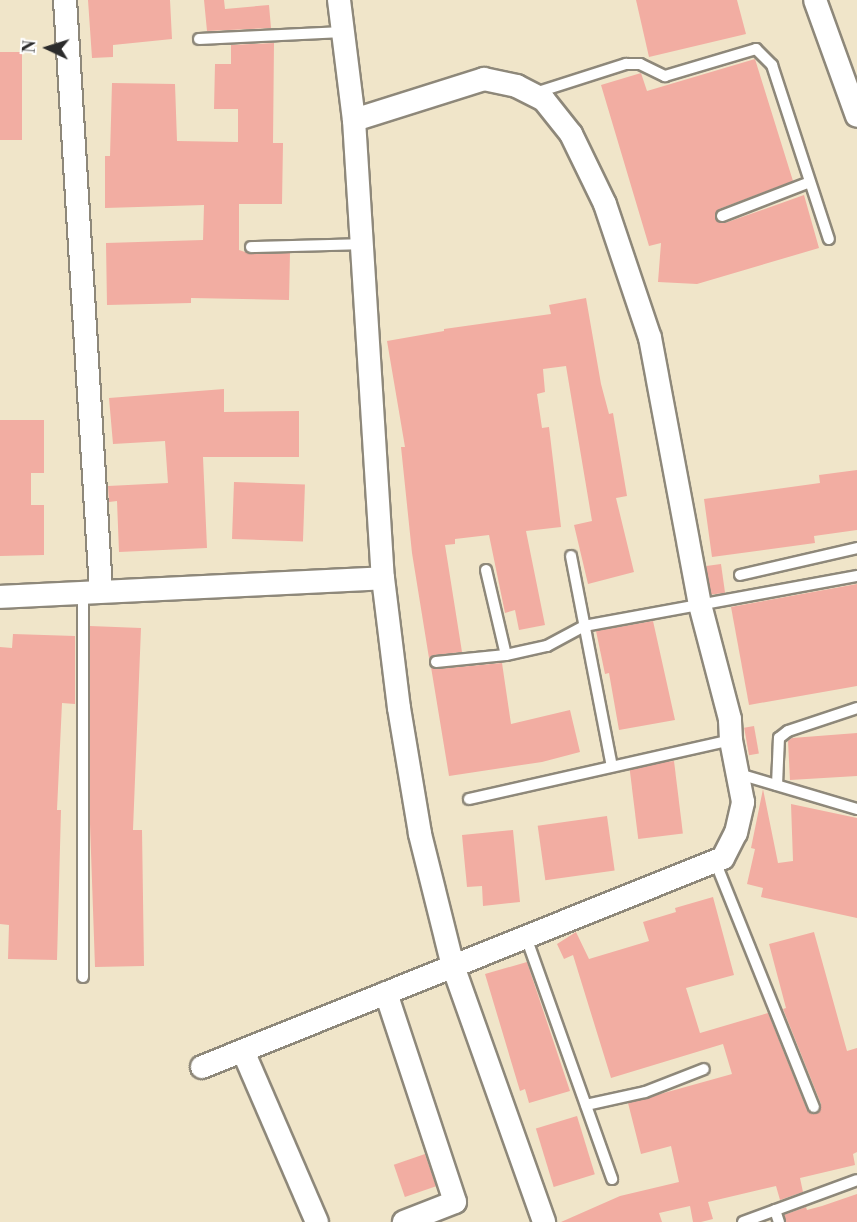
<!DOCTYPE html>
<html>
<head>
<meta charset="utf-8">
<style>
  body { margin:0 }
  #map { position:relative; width:857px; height:1222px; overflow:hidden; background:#f0e5c9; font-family:"Libre Bodoni",serif }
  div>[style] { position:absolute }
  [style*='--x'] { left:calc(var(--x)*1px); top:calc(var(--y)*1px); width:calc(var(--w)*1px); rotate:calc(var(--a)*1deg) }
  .building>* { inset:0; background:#f2ada2; transform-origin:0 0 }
  .roads { filter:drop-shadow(2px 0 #8e887a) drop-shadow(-2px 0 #8e887a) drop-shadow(0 2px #8e887a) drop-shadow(0 -2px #8e887a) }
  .lane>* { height:10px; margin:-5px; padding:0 5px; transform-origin:5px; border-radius:5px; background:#fff }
  .street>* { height:22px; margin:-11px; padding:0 11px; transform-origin:11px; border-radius:11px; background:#fff }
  span { translate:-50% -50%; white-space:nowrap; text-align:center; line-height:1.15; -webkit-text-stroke:4.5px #fff; paint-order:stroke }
  .north { position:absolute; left:18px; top:18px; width:60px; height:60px; -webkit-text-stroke:4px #fff; paint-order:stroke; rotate:274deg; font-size:16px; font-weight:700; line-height:24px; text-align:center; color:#2b2b2b }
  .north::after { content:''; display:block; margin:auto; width:21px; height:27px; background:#2b2b2b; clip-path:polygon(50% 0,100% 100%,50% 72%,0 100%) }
</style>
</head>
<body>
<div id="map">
  <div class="building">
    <i style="clip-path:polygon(88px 0,170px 0,172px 39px,113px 45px,113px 57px,92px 58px)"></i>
    <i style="clip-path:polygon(204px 0,224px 0,225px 9px,269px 5px,271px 28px,207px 31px)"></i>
    <i style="clip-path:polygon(636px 0,737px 0,746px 34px,649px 57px)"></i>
    <i style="clip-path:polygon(274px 43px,273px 143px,283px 143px,282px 204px,239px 204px,239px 250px,251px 254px,290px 253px,289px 300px,191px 298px,191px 303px,107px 305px,106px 243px,203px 240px,204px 205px,105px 208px,105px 156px,110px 156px,112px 83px,175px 84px,177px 141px,238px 142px,238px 109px,214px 109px,215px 64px,231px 64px,231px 45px)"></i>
    <i style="left:0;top:52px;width:22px;height:88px"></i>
    <i style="clip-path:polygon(755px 59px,793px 181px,719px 209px,715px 218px,718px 222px,725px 223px,804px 195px,819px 248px,697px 284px,658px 282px,661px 243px,649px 246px,601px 85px,641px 73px,647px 91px)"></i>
    <i style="clip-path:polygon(586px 298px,601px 384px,609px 414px,613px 413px,627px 496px,616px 498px,634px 572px,588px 584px,574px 525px,592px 521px,566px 366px,543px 369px,545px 392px,537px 394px,542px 428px,549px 427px,561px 527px,526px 531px,545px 625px,519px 630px,515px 610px,505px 613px,489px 535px,455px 539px,455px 544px,445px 545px,462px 652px,435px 655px,429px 658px,412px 553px,401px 447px,405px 447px,387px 341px,444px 331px,444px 329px,551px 314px,549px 305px)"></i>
    <i style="clip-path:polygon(224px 389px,224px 412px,299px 411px,299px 457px,203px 457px,207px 548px,119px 552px,117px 501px,109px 502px,108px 486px,168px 483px,165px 441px,113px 444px,109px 398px)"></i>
    <i style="clip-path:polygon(0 420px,44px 420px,44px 473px,31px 473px,31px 505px,44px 505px,44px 555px,0 556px)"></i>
    <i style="clip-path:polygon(857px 470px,857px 530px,814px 536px,815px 543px,712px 557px,704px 499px,820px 483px,819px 475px)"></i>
    <i style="left:234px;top:482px;width:71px;height:57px;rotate:2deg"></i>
    <i style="left:721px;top:564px;width:29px;height:15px;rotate:82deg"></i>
    <i style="clip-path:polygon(857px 584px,857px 686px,749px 705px,731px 607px)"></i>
    <i style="clip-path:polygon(653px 621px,675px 720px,619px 730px,609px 673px,605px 674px,596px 631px)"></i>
    <i style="clip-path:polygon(90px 626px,141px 628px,133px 830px,142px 830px,144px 966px,95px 967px,90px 824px)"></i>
    <i style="clip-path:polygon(13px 634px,75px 636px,75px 704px,62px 703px,57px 810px,61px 810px,57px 960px,8px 959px,9px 925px,0 924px,0 647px,12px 648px)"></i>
    <i style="clip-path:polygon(502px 663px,511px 724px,570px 710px,580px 752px,542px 762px,449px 776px,431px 667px,437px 669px)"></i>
    <i style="left:754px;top:726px;width:28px;height:10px;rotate:80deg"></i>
    <i style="clip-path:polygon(857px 733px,857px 776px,790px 780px,788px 741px,792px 738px)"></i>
    <i style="left:674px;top:761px;width:73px;height:45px;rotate:83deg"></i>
    <i style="clip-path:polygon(763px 789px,778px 863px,793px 861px,791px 804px,857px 818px,857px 918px,761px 897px,763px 888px,747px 884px,755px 849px,751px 848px)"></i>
    <i style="left:607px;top:816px;width:55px;height:70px;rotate:82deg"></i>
    <i style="clip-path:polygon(513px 830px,520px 902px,483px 906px,482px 886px,467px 887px,462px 835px)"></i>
    <i style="clip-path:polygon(713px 897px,734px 975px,686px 988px,700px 1033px,768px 1013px,807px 1110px,812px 1114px,819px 1112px,821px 1104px,783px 1009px,786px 1008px,769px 944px,814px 932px,847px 1051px,857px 1048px,857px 1152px,853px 1154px,855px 1165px,800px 1178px,803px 1192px,780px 1200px,776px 1186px,708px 1202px,713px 1219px,701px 1222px,693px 1222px,690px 1206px,659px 1213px,662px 1222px,561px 1222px,620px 1196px,679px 1182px,671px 1146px,641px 1154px,628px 1103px,732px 1074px,723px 1044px,611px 1078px,573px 955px,564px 959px,557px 944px,576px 932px,589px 959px,649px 941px,643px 922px,676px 912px,675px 908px)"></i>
    <i style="clip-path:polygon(527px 962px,570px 1091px,529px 1103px,525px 1089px,520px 1091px,485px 974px)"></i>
    <i style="left:577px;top:1116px;width:61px;height:43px;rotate:73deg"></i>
    <i style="left:425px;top:1154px;width:34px;height:33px;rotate:71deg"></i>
    <i style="clip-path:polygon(857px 1194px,857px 1222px,786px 1222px,784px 1215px,806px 1207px,807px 1210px,822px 1206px)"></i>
  </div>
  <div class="roads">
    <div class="lane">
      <i style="--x:199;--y:39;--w:144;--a:-2.8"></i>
      <i style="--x:535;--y:93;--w:96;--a:-17.7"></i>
      <i style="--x:626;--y:64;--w:14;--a:0"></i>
      <i style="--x:640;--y:64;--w:28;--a:26"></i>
      <i style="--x:665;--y:76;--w:95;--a:-16.5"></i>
      <i style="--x:756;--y:49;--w:23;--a:45"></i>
      <i style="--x:772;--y:65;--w:183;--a:71.9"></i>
      <i style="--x:722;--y:216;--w:94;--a:-21.1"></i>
      <i style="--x:251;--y:247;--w:111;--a:-1.5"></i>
      <i style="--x:571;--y:556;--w:214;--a:79"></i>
      <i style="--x:486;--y:570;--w:87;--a:76.8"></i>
      <i style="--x:740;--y:575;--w:120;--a:-13"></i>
      <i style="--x:436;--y:662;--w:70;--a:-5.7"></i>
      <i style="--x:506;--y:655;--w:42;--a:-12.4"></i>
      <i style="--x:547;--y:646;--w:42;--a:-28.4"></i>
      <i style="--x:584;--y:626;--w:278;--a:-10.4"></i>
      <i style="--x:739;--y:774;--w:123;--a:16.5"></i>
      <i style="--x:777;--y:785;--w:47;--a:-87.6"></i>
      <i style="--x:779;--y:738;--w:11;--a:-38"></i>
      <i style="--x:788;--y:731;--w:73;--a:-18.4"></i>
      <i style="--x:469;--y:799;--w:269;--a:-12.7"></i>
      <i style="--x:715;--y:861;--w:265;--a:68.1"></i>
      <i style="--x:526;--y:937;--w:257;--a:70.4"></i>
      <i style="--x:83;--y:977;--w:385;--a:-90"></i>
      <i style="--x:586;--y:1105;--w:60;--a:-12.4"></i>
      <i style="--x:645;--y:1092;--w:63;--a:-21.3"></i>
      <i style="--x:775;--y:1210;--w:13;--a:72"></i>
      <i style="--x:743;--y:1222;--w:121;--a:-20.2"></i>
    </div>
    <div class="street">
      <i style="--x:65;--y:0;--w:592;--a:86.51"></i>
      <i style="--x:339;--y:0;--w:121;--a:82.9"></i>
      <i style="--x:354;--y:120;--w:459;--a:86.4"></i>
      <i style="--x:383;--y:578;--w:131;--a:83"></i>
      <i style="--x:399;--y:708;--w:128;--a:80.5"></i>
      <i style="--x:420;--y:834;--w:136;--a:76"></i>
      <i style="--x:453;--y:966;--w:272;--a:70.4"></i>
      <i style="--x:815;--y:0;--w:123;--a:70.1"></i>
      <i style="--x:0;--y:597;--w:383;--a:-2.8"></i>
      <i style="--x:386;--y:993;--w:220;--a:71.7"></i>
      <i style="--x:455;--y:1202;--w:55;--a:158.6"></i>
      <i style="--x:243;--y:1051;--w:186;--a:66.6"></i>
      <i style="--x:202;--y:1067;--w:561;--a:-21.86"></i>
      <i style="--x:723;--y:858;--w:28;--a:-63"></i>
      <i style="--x:736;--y:833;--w:32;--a:-77"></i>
      <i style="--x:743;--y:802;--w:63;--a:-101"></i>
      <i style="--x:731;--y:740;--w:21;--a:-93"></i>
      <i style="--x:730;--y:719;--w:118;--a:-104.7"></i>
      <i style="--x:700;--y:605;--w:272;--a:-100.6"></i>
      <i style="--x:650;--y:338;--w:141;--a:-108.6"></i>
      <i style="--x:605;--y:204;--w:78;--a:-115.9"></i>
      <i style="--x:571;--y:134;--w:43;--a:-128.5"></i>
      <i style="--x:544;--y:100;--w:30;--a:-153"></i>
      <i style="--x:517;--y:86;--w:34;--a:-168"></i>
      <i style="--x:484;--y:79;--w:136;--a:162.5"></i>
    </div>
  </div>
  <div class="north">N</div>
</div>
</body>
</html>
